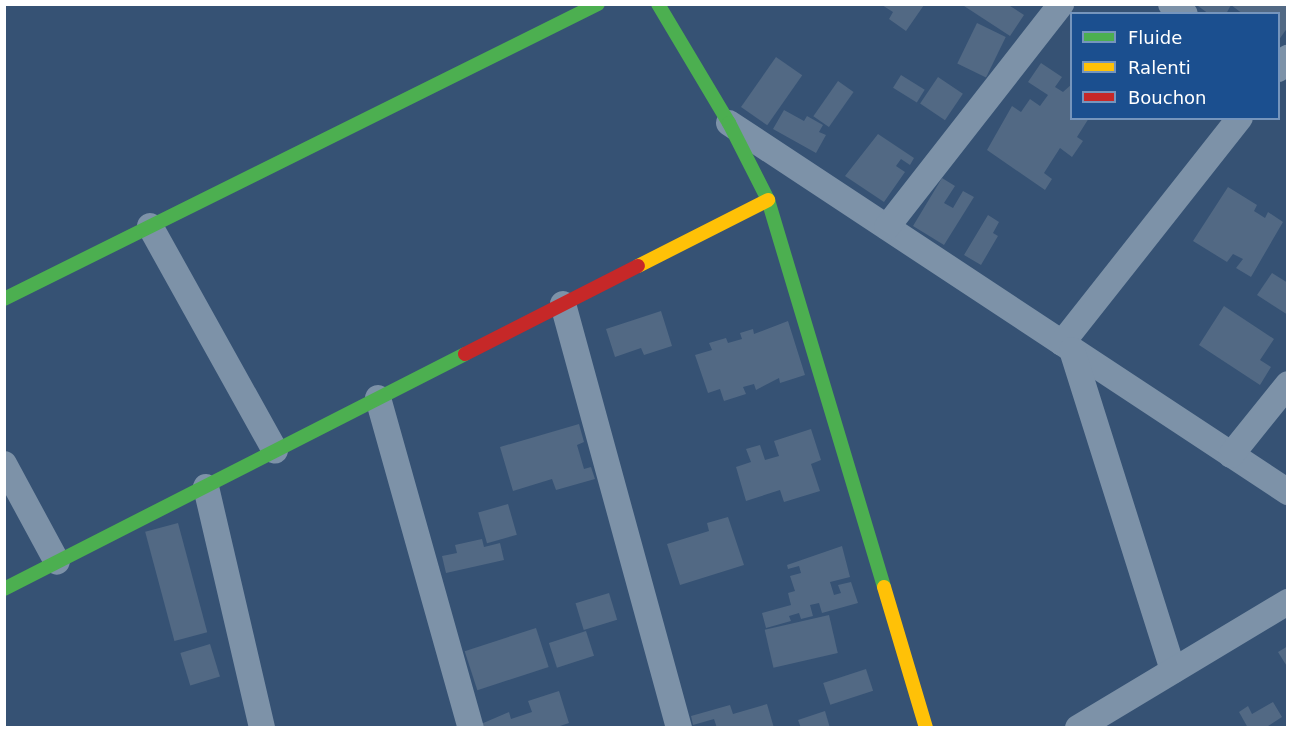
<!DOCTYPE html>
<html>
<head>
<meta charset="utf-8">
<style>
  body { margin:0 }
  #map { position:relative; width:1292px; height:732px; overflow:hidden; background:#365274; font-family:"DejaVu Sans",sans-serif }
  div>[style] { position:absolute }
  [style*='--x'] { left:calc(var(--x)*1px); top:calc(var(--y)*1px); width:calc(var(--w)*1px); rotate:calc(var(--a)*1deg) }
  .building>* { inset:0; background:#526984; transform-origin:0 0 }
  .street>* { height:26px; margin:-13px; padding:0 13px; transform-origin:13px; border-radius:13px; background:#7d92a8 }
  .fast>* { height:14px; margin:-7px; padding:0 7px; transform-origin:7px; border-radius:7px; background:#4caf50 }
  .slow>* { height:14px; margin:-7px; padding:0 7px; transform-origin:7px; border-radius:7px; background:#ffc107 }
  .jam>* { height:14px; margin:-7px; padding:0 7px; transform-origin:7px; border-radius:7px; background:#c62828 }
  span { translate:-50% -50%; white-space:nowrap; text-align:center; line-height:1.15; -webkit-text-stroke:6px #1b4f8f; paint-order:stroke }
  .frame { position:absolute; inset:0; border:6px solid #fff; pointer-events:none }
  .legend { position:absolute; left:1070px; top:12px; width:210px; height:108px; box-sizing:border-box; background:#1b4f8f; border:2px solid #7695bc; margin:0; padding:8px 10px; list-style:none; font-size:18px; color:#fff }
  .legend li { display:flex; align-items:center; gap:12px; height:30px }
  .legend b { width:30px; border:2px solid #7695bc }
</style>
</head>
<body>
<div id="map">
  <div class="building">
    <i style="clip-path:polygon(961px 4px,1007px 4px,1024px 15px,1010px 36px)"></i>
    <i style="clip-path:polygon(1288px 4px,1288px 27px,1278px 41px,1278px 14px,1243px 14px,1231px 5px,1226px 14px,1209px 14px,1198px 6px)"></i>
    <i style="clip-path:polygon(882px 5px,924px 5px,906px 31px,889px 19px,893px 12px)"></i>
    <i style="left:977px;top:23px;width:32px;height:45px;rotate:26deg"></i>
    <i style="left:776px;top:57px;width:32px;height:61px;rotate:35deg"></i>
    <i style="clip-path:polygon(1041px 63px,1062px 77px,1055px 87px,1063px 92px,1072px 84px,1072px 118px,1089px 118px,1077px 137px,1083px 141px,1072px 157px,1060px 148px,1044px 173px,1052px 179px,1045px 190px,987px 150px,1012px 106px,1021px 112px,1030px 99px,1040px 106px,1048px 95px,1028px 82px)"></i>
    <i style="left:901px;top:75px;width:28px;height:15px;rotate:32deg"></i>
    <i style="left:938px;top:77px;width:30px;height:32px;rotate:34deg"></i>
    <i style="left:838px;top:81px;width:19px;height:43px;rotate:35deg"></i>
    <i style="clip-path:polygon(784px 110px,804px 121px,807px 116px,823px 125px,819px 132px,826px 135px,816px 153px,773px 129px)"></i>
    <i style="clip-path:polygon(878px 134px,914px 158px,910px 165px,901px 159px,896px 166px,905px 172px,884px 202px,845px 176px)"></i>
    <i style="clip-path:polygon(942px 178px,955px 186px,944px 203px,953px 208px,963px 191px,974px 197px,944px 245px,913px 226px)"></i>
    <i style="clip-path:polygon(1228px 187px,1257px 205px,1254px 211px,1265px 218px,1268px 212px,1283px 222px,1251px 277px,1236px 268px,1243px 259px,1233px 254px,1227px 262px,1193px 241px)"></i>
    <i style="clip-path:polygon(988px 215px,999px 222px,993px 233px,998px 236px,981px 265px,964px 255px)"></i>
    <i style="clip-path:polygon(1272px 273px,1288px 283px,1288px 315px,1257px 295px)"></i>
    <i style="clip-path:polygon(1224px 306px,1274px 339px,1260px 360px,1271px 367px,1260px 385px,1199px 345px)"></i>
    <i style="clip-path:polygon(661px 311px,672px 346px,644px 355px,641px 348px,615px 357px,606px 329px)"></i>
    <i style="clip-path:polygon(788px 321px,805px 375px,780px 383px,779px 378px,756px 390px,754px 384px,743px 387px,746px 394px,724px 401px,720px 389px,708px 393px,695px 355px,712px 350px,709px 343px,726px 338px,728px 343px,742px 339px,740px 333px,753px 329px,754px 334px)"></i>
    <i style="clip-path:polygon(579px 424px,584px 442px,577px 445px,584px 469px,591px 467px,595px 479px,556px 490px,552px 479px,513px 491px,500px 447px)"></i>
    <i style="clip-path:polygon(811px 429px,821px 460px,811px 464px,820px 491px,784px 502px,780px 490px,746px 501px,736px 467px,751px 462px,746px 449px,760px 445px,765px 460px,779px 456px,774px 441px)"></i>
    <i style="left:508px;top:504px;width:32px;height:31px;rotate:74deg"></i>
    <i style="clip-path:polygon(728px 517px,744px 565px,680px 585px,667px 544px,709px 531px,707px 523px)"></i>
    <i style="left:178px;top:523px;width:113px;height:34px;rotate:75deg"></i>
    <i style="clip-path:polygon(482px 539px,484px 547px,500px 543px,504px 560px,446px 573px,442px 556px,457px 553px,455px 545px)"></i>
    <i style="clip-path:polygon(842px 546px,850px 577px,830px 582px,834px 595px,841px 593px,838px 585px,851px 582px,858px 603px,822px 613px,819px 603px,810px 605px,813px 616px,801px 619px,799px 613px,789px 616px,791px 621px,766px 628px,762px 613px,791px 605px,788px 593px,795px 591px,790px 576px,801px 573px,799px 566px,788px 569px,787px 565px)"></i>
    <i style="left:609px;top:593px;width:28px;height:35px;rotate:73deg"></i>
    <i style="left:829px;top:615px;width:39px;height:66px;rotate:77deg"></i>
    <i style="left:536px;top:628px;width:41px;height:75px;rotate:72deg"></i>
    <i style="left:586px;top:631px;width:26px;height:39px;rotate:72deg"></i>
    <i style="left:210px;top:644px;width:34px;height:31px;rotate:73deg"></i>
    <i style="clip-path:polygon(1288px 646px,1288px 668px,1278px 652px)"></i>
    <i style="left:866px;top:669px;width:23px;height:45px;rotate:72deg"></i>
    <i style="clip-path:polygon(559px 691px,569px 723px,554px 728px,482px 728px,481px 724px,509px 712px,511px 719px,532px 712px,528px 701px)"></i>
    <i style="clip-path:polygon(1273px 702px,1282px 717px,1265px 728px,1248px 728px,1239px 712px,1248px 706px,1252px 714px)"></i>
    <i style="clip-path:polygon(767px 704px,774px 728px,717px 728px,714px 719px,693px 725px,691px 716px,730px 705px,733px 714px)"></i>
    <i style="clip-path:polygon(825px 711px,830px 728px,801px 728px,798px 720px)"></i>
  </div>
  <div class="street">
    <i style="--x:1171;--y:4;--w:17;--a:36"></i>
    <i style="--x:1278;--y:69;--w:15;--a:-48"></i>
    <i style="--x:729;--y:123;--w:670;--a:33.43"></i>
    <i style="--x:150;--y:226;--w:257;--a:60.9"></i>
    <i style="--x:887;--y:227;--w:283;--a:-52"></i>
    <i style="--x:563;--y:304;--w:440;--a:74.7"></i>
    <i style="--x:1062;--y:343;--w:287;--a:-51.7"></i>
    <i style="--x:1072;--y:350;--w:336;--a:72.5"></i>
    <i style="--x:378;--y:398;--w:343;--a:74.3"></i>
    <i style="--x:1231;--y:455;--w:91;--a:-51.2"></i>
    <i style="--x:4;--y:464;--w:111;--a:61.6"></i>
    <i style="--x:206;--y:487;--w:247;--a:76.9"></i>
    <i style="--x:1078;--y:728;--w:245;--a:-31"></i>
  </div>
  <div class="fast">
    <i style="--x:658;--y:4;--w:139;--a:59.2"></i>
    <i style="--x:729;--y:123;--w:86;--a:63.1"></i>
    <i style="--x:768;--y:200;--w:404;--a:73.3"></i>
    <i style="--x:4;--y:299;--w:663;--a:-26.41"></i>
    <i style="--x:4;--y:589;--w:517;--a:-27.01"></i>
  </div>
  <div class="slow">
    <i style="--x:638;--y:266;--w:146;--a:-26.9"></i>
    <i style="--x:884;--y:587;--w:147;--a:73.4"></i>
  </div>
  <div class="jam">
    <i style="--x:465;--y:354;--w:194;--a:-27"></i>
  </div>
  <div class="frame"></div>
  <ul class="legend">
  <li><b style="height:8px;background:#4caf50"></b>Fluide</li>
  <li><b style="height:8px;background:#ffc107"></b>Ralenti</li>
  <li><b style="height:8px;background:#c62828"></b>Bouchon</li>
  </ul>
</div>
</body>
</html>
